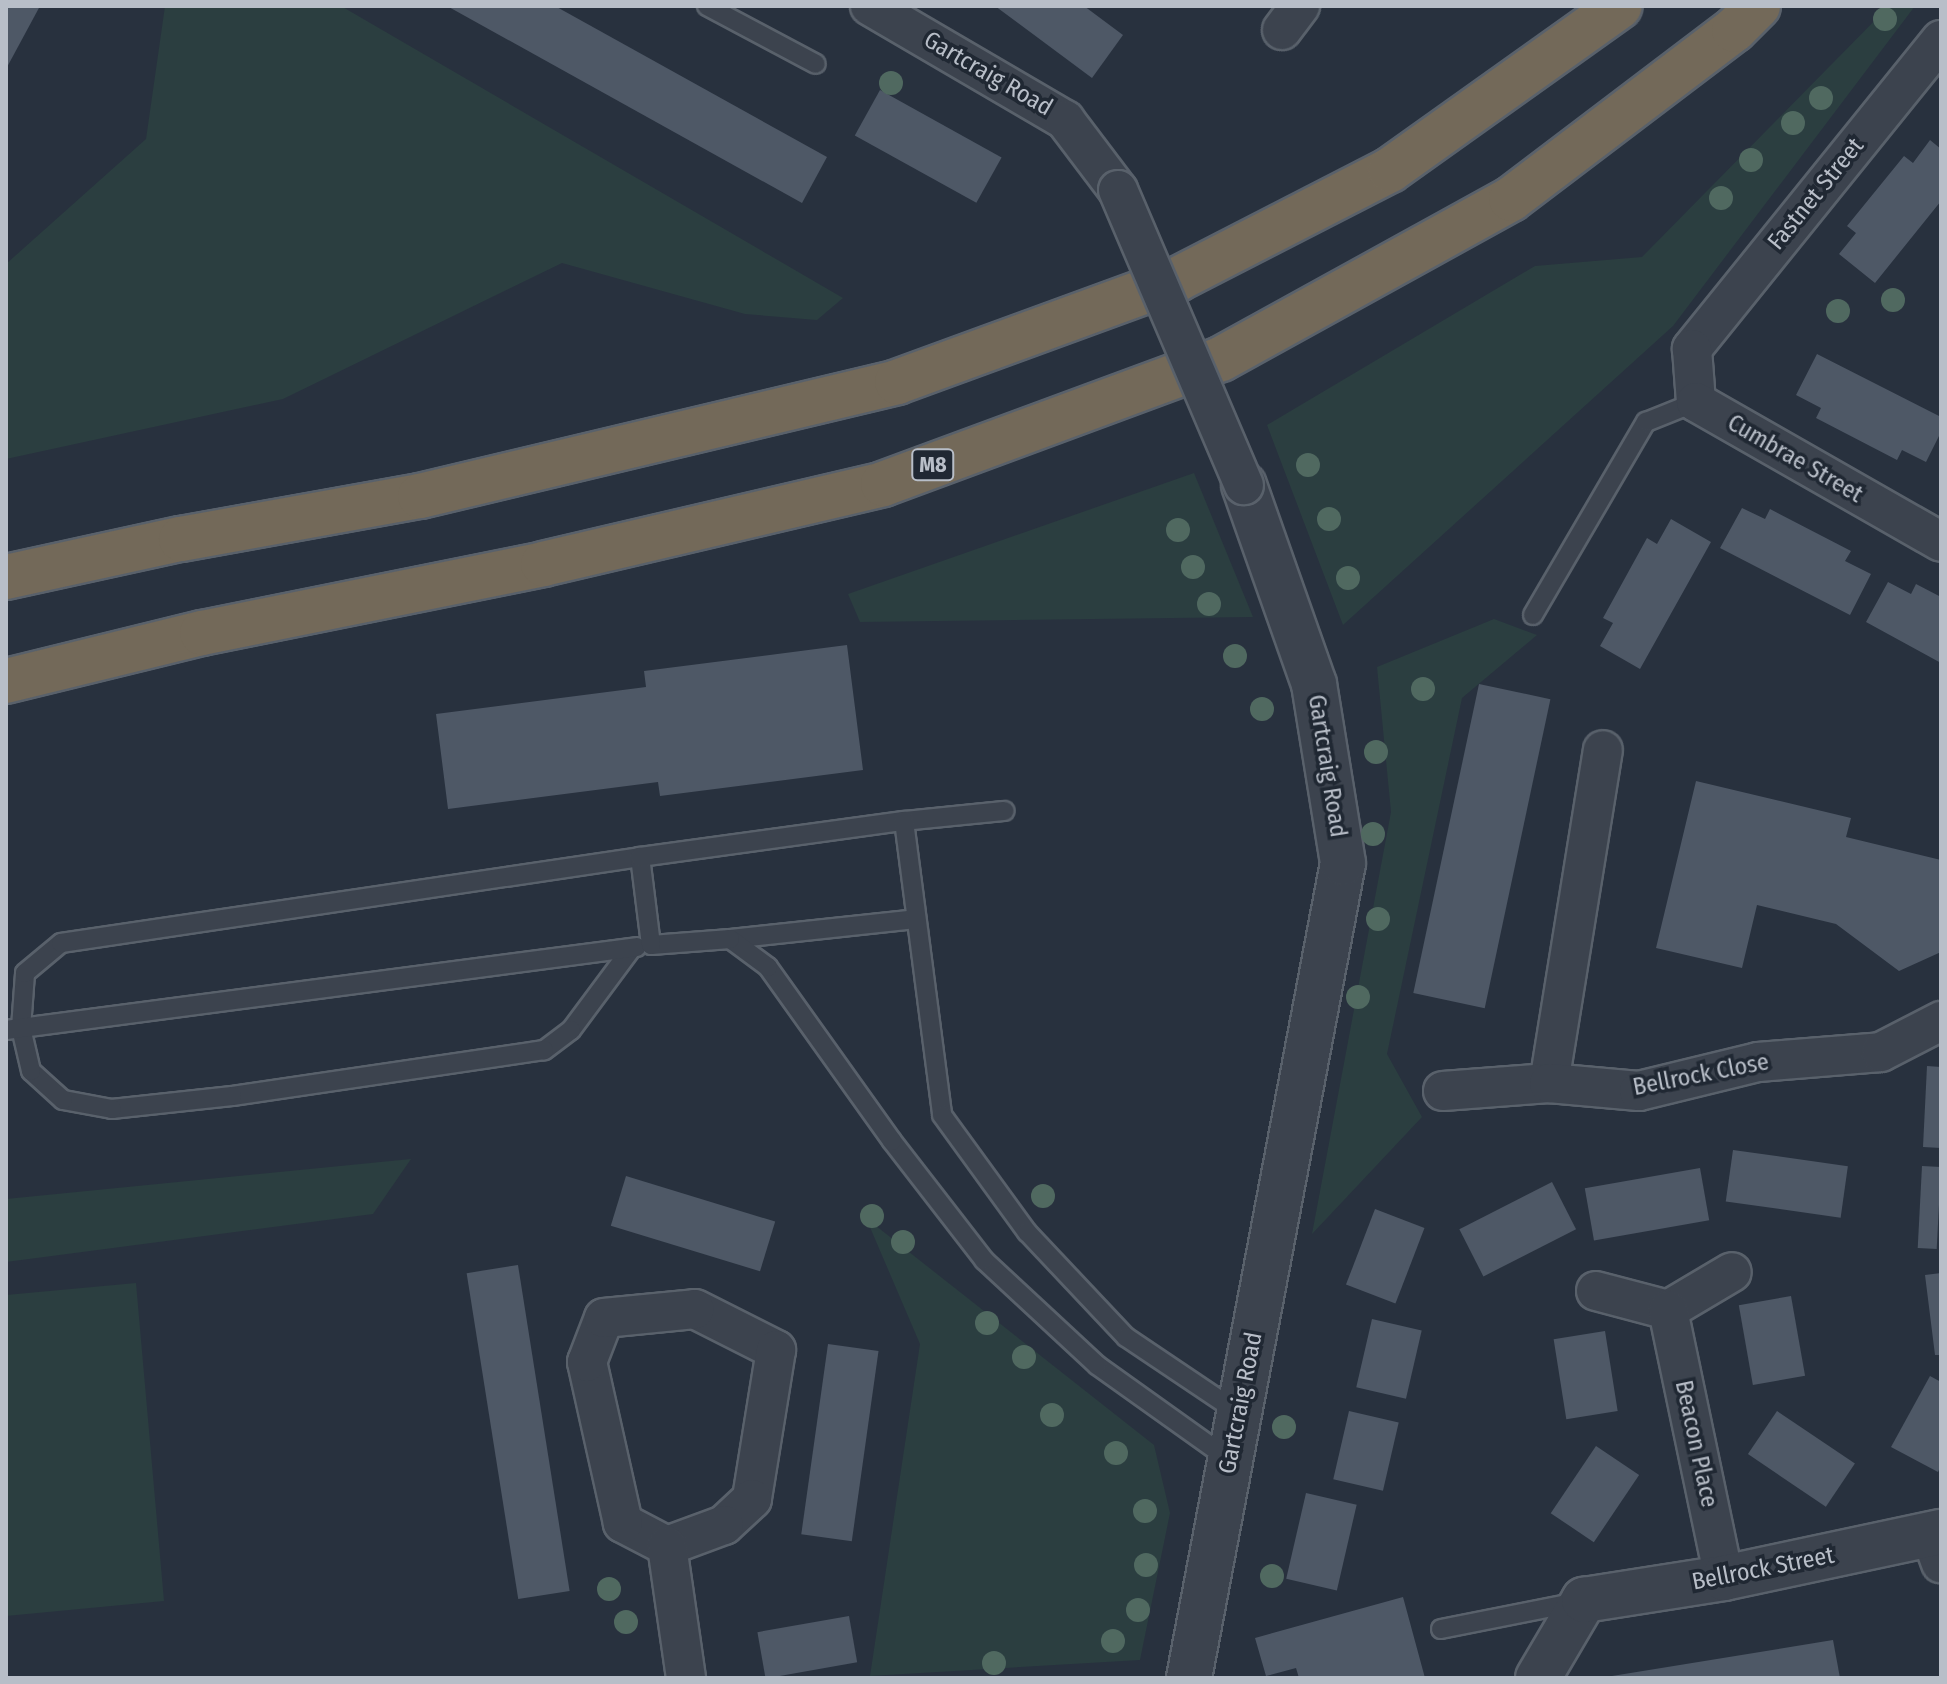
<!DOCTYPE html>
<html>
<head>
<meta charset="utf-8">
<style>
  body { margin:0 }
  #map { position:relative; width:1947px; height:1684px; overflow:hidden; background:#28313e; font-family:"Fira Sans Condensed",sans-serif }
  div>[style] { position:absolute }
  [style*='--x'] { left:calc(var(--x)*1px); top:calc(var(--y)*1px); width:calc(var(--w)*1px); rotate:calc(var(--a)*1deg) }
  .green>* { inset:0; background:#2b3e40 }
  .building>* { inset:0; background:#4e5866; transform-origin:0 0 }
  .roads { filter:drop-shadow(2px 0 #59616b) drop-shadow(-2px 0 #59616b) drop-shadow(0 2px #59616b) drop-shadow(0 -2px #59616b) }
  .service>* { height:18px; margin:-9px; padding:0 9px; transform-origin:9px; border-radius:9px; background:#3c434e }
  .minor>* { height:38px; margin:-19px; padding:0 19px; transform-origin:19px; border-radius:19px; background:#3c434e }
  .tertiary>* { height:44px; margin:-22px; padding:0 22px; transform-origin:22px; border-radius:22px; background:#3c434e }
  .motorway>* { height:44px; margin:-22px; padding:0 22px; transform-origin:22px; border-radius:22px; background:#736959 }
  .bridges { filter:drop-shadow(2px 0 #59616b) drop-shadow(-2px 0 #59616b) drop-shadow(0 2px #59616b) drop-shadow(0 -2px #59616b) }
  .minor-bridge>* { height:38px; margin:-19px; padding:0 19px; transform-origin:19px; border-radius:19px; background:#3c434e }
  .trees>* { width:24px; height:24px; margin:-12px; border-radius:50%; background:#506960 }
  span { translate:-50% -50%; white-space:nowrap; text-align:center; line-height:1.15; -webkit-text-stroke:7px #202833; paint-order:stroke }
  .shield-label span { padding:2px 6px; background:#202833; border:2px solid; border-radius:6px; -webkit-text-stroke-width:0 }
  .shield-label { font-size:22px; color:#b8bec8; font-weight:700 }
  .street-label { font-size:24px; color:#b8bec8 }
  .frame { position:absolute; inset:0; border:8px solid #b8bec8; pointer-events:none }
</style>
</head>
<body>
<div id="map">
  <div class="green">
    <i style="clip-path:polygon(165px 6px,341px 6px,843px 298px,817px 320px,745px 314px,562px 263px,283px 399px,6px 459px,6px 264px,146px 139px)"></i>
    <i style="clip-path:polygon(1889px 6px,1915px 6px,1673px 326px,1343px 625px,1267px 425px,1535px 266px,1642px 257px)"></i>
    <i style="clip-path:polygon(1194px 473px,1253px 617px,860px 622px,848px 594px)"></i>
    <i style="clip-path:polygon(1494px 619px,1537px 635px,1462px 698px,1387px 1054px,1422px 1117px,1312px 1234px,1391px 812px,1377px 667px)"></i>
    <i style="clip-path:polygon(411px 1159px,373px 1214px,6px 1262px,6px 1199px)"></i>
    <i style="clip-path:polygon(866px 1218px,1154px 1445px,1170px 1513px,1140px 1660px,870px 1676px,920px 1344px)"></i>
    <i style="clip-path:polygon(136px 1283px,164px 1601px,6px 1616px,6px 1295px)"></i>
  </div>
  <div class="building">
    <i style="clip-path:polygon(6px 6px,40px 6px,6px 69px)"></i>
    <i style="clip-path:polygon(447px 6px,555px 6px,827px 157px,802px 203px)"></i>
    <i style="clip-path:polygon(995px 6px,1084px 6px,1123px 35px,1092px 78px)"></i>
    <i style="left:880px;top:90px;width:139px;height:52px;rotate:29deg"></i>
    <i style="clip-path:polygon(1930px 140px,1941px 149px,1941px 201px,1875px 283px,1839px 254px,1856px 233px,1847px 226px,1904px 156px,1913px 163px)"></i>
    <i style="clip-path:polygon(1817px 354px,1941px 417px,1941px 432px,1926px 462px,1902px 450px,1897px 460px,1816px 418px,1821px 408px,1796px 395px)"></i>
    <i style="clip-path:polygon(1742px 508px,1765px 519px,1770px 509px,1851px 551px,1845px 561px,1871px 574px,1850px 615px,1720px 548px)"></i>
    <i style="clip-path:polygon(1671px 519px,1711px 542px,1640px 669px,1600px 646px,1613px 623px,1603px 618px,1647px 538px,1657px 544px)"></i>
    <i style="clip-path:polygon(1888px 582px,1911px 594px,1916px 584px,1941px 597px,1941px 663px,1866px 622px)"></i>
    <i style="clip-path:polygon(847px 645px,863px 770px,660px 796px,658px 782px,448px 809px,436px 714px,646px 687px,644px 671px)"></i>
    <i style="left:1479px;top:684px;width:73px;height:316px;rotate:12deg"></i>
    <i style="clip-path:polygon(1696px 781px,1851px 818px,1846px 837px,1941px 860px,1941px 952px,1899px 971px,1836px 924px,1757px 905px,1742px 968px,1656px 948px)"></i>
    <i style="clip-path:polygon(1927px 1066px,1941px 1067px,1941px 1148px,1923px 1147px)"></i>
    <i style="left:1733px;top:1150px;width:116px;height:52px;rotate:8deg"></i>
    <i style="left:1922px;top:1166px;width:19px;height:82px;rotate:3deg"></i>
    <i style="left:1700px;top:1168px;width:53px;height:117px;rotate:80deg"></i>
    <i style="left:626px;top:1176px;width:156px;height:52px;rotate:17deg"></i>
    <i style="left:1552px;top:1182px;width:53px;height:104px;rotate:63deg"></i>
    <i style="left:1375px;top:1209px;width:53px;height:81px;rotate:21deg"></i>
    <i style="left:518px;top:1265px;width:330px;height:52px;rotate:81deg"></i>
    <i style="clip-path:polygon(1941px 1273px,1941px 1355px,1935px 1355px,1925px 1275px)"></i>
    <i style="left:1791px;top:1296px;width:81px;height:53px;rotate:80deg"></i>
    <i style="left:1372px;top:1319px;width:51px;height:70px;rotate:13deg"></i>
    <i style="left:1605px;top:1331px;width:81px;height:52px;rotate:81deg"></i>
    <i style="left:828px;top:1344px;width:51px;height:192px;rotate:8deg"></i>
    <i style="clip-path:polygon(1930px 1376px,1941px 1382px,1941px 1465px,1938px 1472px,1891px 1447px)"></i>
    <i style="left:1349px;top:1411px;width:51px;height:70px;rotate:13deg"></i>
    <i style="left:1777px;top:1411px;width:94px;height:52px;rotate:34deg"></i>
    <i style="left:1596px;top:1446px;width:52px;height:81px;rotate:34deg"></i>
    <i style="left:1306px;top:1493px;width:52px;height:88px;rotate:13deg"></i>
    <i style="clip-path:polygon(1403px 1597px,1425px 1678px,1299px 1678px,1296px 1668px,1266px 1676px,1255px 1638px)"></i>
    <i style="left:849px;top:1616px;width:47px;height:93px;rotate:80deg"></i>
    <i style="clip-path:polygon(1833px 1640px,1840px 1678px,1612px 1678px,1612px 1676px)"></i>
  </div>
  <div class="roads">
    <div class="service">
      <i style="--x:707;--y:6;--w:123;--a:28"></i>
      <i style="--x:1533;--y:615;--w:224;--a:-59.7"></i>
      <i style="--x:1646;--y:422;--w:54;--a:-21.8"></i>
      <i style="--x:904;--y:821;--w:101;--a:-5.7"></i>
      <i style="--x:730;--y:939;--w:187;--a:-6.1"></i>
      <i style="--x:632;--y:948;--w:102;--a:126.6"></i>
      <i style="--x:571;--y:1030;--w:34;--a:143"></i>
      <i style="--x:544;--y:1050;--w:315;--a:171.6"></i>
      <i style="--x:232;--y:1096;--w:121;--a:173.8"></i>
      <i style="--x:112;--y:1109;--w:50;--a:-169.6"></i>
      <i style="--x:63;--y:1100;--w:43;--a:-137.8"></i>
      <i style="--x:31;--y:1071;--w:44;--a:-103.1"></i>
      <i style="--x:21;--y:1028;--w:55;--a:-85.8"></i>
      <i style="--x:25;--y:973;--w:47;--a:-39.8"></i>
      <i style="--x:61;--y:943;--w:585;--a:-8.45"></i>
      <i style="--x:6;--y:1030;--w:636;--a:-7.49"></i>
      <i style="--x:1230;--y:1460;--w:163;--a:-144.5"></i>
      <i style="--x:1097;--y:1365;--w:154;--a:-137.1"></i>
      <i style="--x:984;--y:1260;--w:150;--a:-127.7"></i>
      <i style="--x:892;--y:1141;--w:214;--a:-125.5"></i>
      <i style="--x:768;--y:967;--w:47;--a:-143.6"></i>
      <i style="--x:730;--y:939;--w:79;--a:175.7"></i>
      <i style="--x:651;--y:945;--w:89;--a:-97.1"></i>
      <i style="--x:640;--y:857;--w:266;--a:-7.8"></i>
      <i style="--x:904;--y:821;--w:296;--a:82.6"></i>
      <i style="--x:942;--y:1115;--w:145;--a:54"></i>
      <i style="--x:1027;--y:1232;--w:144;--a:46.7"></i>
      <i style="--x:1126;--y:1337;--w:136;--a:33.9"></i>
      <i style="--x:1441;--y:1629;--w:139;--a:-11.2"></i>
    </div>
    <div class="minor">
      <i style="--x:870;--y:6;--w:226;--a:30.3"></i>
      <i style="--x:1065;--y:120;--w:88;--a:52.9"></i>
      <i style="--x:1282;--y:30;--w:30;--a:-53"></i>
      <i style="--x:1941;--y:40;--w:397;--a:128.9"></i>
      <i style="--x:1692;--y:349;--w:53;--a:85.7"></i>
      <i style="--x:1696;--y:402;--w:282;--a:29.7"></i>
      <i style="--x:1549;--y:1083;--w:337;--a:-80.8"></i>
      <i style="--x:1443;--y:1091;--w:106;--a:-4.3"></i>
      <i style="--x:1549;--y:1083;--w:90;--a:5.1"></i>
      <i style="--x:1639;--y:1091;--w:122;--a:-13.7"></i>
      <i style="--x:1758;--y:1062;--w:123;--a:-4.6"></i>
      <i style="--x:1881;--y:1052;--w:68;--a:-27.3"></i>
      <i style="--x:1596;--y:1291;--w:74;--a:14.8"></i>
      <i style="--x:1668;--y:1310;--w:74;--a:-30.7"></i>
      <i style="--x:695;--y:1309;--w:91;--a:26.8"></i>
      <i style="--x:776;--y:1350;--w:151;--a:99.2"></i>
      <i style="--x:752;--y:1499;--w:38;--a:137"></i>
      <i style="--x:724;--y:1525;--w:61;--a:159.8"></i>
      <i style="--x:667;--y:1546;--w:50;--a:-152.4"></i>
      <i style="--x:623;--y:1523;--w:165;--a:-102.6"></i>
      <i style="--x:587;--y:1362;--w:47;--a:-68.9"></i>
      <i style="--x:604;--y:1318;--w:91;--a:-5.6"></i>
      <i style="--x:1668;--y:1310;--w:274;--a:78.2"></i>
      <i style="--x:1931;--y:1536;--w:29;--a:70"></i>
      <i style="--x:667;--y:1546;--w:133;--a:81.8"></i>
    </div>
    <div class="tertiary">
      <i style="--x:1189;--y:1678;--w:829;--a:-79.3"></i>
      <i style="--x:1343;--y:863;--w:181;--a:-99.2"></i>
      <i style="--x:1314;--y:684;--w:211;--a:-109.4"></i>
      <i style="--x:1538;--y:1678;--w:91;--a:-59.5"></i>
      <i style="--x:1584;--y:1600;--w:142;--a:-8.9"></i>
      <i style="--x:1724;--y:1578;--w:222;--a:-12"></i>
    </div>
    <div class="motorway">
      <i style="--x:6;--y:577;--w:179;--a:-12.3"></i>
      <i style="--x:181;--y:539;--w:243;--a:-10.2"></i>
      <i style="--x:420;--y:496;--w:490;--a:-13.4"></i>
      <i style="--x:897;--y:382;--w:299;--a:-20.1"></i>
      <i style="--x:1178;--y:279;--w:238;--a:-27.2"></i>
      <i style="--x:1390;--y:170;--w:282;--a:-35.5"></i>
      <i style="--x:6;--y:681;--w:202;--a:-13.8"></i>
      <i style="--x:202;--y:633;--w:348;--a:-11.4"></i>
      <i style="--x:543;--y:564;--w:349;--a:-13.2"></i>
      <i style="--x:883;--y:484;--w:360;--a:-20.3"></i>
      <i style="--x:1221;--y:359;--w:331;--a:-28.9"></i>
      <i style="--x:1511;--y:199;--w:280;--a:-37.2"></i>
      <i style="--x:1734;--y:30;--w:34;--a:-45"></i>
    </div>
  </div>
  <div class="bridges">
    <div class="minor-bridge">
      <i style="--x:1118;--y:190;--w:321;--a:66.9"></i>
    </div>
  </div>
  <div class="trees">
    <i style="left:1885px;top:19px"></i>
    <i style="left:891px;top:83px"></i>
    <i style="left:1821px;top:98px"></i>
    <i style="left:1793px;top:123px"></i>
    <i style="left:1751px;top:160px"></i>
    <i style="left:1721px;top:198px"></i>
    <i style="left:1893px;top:300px"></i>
    <i style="left:1838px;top:311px"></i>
    <i style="left:1308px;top:465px"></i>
    <i style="left:1329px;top:519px"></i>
    <i style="left:1178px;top:530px"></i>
    <i style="left:1193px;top:567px"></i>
    <i style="left:1348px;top:578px"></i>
    <i style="left:1209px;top:604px"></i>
    <i style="left:1235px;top:656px"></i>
    <i style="left:1423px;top:689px"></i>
    <i style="left:1262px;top:709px"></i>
    <i style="left:1376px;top:752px"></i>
    <i style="left:1373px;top:834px"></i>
    <i style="left:1378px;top:919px"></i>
    <i style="left:1358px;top:997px"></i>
    <i style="left:1043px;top:1196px"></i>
    <i style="left:872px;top:1216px"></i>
    <i style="left:903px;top:1242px"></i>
    <i style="left:987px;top:1323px"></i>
    <i style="left:1024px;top:1357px"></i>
    <i style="left:1052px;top:1415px"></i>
    <i style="left:1284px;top:1427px"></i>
    <i style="left:1116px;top:1453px"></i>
    <i style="left:1145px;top:1511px"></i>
    <i style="left:1146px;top:1565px"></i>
    <i style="left:1272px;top:1576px"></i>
    <i style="left:609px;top:1589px"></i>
    <i style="left:1138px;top:1610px"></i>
    <i style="left:626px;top:1622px"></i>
    <i style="left:1113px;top:1641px"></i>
    <i style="left:994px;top:1663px"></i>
  </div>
  <div class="shield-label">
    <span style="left:933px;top:465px">M8</span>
  </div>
  <div class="street-label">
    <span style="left:988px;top:74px;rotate:30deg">Gartcraig Road</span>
    <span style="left:1816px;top:194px;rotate:-51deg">Fastnet Street</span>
    <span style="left:1795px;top:459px;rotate:30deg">Cumbrae Street</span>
    <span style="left:1327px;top:766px;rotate:81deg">Gartcraig Road</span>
    <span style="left:1701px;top:1075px;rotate:-11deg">Bellrock Close</span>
    <span style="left:1241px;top:1403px;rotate:-79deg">Gartcraig Road</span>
    <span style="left:1696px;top:1444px;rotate:78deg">Beacon Place</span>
    <span style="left:1763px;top:1569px;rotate:-11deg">Bellrock Street</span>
  </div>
  <div class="frame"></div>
</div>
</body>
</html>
